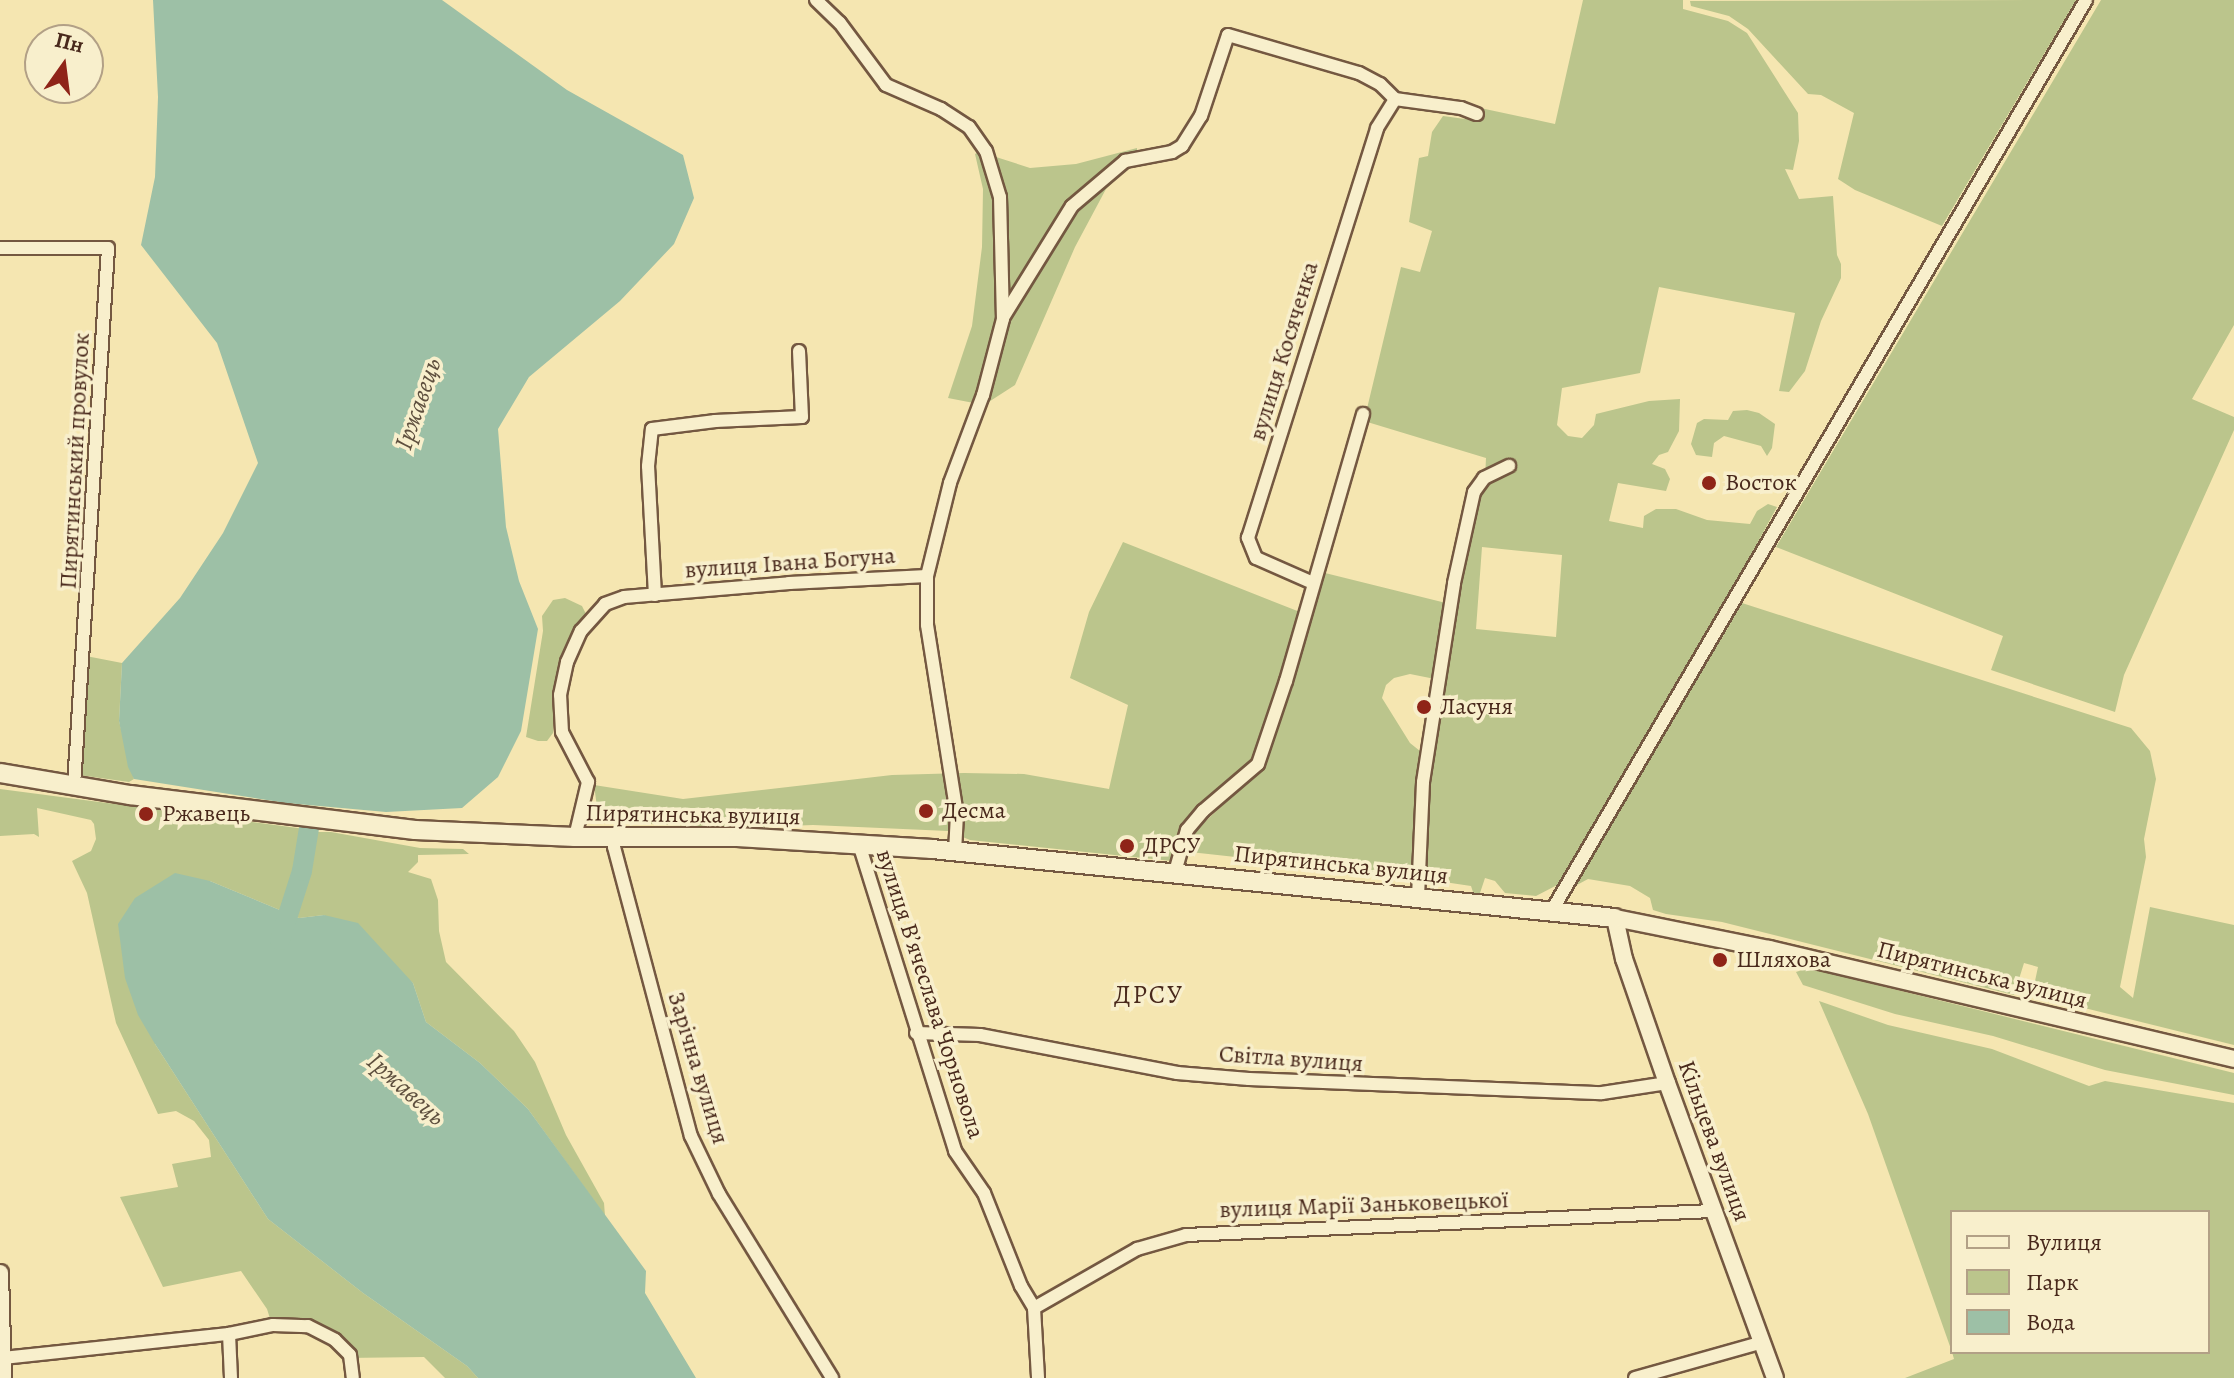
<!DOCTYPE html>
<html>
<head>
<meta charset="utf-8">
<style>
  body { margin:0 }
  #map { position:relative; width:2234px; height:1378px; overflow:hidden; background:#f5e6b1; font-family:Alegreya,serif }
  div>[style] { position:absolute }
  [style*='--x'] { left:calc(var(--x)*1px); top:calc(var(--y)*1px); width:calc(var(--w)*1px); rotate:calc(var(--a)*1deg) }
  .green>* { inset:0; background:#bbc58c }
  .water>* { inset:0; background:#9dc0a6 }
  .river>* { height:20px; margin:-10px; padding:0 10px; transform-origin:10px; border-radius:10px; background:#9dc0a6 }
  .roads { filter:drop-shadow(2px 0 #745841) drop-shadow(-2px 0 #745841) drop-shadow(0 2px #745841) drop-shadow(0 -2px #745841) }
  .minor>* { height:12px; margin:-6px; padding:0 6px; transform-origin:6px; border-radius:6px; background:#f8efcc }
  .tertiary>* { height:16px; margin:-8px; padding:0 8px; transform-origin:8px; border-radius:8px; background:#f8efcc }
  .secondary>* { height:18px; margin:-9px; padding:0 9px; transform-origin:9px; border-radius:9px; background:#f8efcc }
  .dots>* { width:22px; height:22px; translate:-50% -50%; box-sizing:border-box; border:4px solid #f8efcc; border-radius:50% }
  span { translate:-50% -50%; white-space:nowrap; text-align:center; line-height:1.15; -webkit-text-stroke:7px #f8efcc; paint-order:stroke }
  .street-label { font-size:24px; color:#49291c }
  .poi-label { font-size:24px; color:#49291c }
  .left { translate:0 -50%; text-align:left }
  .water-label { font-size:26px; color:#5e4f3e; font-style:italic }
  .neighbourhood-label { font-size:26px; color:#49291c; letter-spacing:2px }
  .legend { position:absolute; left:1950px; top:1210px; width:260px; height:144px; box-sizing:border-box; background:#f8efcc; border:2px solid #b2a086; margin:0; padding:10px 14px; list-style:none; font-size:24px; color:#49291c }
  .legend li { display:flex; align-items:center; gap:16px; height:40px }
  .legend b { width:40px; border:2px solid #b2a086 }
  .north { position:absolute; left:24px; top:24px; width:80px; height:80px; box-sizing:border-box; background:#f8efcc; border:2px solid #b2a086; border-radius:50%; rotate:14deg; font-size:22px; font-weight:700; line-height:32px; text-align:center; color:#49291c }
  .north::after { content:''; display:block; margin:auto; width:28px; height:36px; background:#8f2418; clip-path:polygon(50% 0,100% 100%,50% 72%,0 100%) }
</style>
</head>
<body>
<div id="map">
  <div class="green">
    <i style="clip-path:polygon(evenodd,1583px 0,1683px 0,1683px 9px,1728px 21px,1747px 33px,1798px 113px,1799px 141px,1793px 170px,1785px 169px,1799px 199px,1833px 196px,1837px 255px,1841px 264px,1841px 278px,1821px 321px,1805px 371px,1789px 392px,1779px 391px,1795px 313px,1659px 287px,1640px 373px,1562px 388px,1557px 425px,1568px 436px,1582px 438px,1594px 425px,1596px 414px,1649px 401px,1680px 399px,1679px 431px,1668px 452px,1659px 455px,1652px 464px,1665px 469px,1670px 479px,1666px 491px,1618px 483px,1609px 521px,1643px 528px,1644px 516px,1656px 509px,1676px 509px,1707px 520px,1750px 524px,1757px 511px,1768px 504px,1777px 507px,1709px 632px,1722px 638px,1742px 603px,2131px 728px,2150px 751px,2156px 779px,2144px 839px,2146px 857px,2120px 987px,2133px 998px,2150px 907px,2234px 925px,2234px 1045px,2032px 995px,2038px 967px,2024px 963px,2014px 995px,1722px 922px,1666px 914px,1653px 910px,1650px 898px,1630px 886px,1588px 879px,1575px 886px,1561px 883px,1536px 896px,1505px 893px,1495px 881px,1485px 878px,1480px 893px,1474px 895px,1471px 886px,1424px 879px,1424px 782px,1476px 492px,1485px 479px,1486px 458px,1364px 421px,1401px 267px,1420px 272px,1432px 231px,1409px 222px,1419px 158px,1428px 156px,1432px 132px,1443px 116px,1465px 119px,1471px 106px,1555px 124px,1583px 0,1482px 547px,1562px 555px,1556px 637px,1476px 629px,1482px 547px)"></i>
    <i style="clip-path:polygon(2076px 0,1942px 226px,1855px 190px,1838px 179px,1854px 113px,1821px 95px,1808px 94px,1748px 29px,1729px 16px,1691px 6px,1690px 1px)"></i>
    <i style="clip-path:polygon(2101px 0,2234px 0,2234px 325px,2192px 399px,2234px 417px,2234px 430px,2124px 675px,2115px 712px,1991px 670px,2003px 636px,1776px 547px)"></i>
    <i style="clip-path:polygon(986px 148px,996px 157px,1030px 168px,1076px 164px,1137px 148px,1137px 159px,1106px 189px,1075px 247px,1015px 385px,984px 405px,948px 398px,972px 326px,982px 247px,983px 189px,975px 154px)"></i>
    <i style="clip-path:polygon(1747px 410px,1759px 413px,1775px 424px,1772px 448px,1767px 456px,1761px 446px,1724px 436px,1714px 443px,1712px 457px,1696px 455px,1691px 444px,1697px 423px,1704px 419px,1728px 420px,1733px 411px)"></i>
    <i style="clip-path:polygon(1123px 542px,1300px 612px,1257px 756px,1184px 824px,1172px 861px,970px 840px,948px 831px,813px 825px,737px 828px,608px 822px,597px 807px,594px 785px,683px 799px,892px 775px,964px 773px,1024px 774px,1109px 789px,1128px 705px,1070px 678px,1089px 612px)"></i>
    <i style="clip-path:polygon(1321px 572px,1446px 603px,1435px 679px,1410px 674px,1394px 678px,1386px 685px,1382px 698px,1410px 743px,1425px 755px,1413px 872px,1400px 875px,1190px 852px,1190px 841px,1197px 829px,1260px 771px,1315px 603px)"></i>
    <i style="clip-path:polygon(565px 598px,582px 606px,587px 616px,555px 695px,553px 733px,547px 741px,538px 741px,526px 737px,543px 631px,542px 616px,553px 600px)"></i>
    <i style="clip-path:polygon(86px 656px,122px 663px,119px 721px,134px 779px,129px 782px,79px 775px)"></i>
    <i style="clip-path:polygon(0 789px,305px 829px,300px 858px,306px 863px,314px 832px,331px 832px,420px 848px,463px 849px,469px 854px,418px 855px,418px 862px,408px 872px,431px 879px,438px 900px,439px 931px,446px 962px,514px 1031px,535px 1062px,566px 1135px,604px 1203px,605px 1216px,528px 1109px,480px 1063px,426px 1022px,413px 983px,324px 915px,299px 918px,210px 881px,155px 1044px,268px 1219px,363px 1293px,467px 1366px,478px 1378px,445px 1378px,424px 1357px,345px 1358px,333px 1344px,306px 1330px,274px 1331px,267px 1309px,241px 1271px,163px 1287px,120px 1197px,178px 1187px,172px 1164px,211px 1157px,209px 1140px,194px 1121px,176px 1111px,158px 1114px,116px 1023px,87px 893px,72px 861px,91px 851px,96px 839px,94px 824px,91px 820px,37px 808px,39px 837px,34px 834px,0 836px)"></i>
    <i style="clip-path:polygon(1808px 968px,2234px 1073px,2234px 1095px,2105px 1070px,1993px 1036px,1895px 1014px,1803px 985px,1796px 972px)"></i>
    <i style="clip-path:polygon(1819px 1001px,1888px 1025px,1992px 1049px,2089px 1086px,2105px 1081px,2234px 1103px,2234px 1378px,1905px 1378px,1954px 1359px,1952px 1352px,2208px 1352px,2208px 1212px,1952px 1212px,1952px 1352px,1868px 1114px)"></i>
  </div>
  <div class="water">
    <i style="clip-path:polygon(153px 0,442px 0,567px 90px,683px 155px,694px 198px,674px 244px,620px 301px,529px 377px,498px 429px,506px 527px,519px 581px,538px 629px,521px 731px,498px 777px,462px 808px,386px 812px,286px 803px,134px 779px,128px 767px,119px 721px,122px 663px,180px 598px,223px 533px,258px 463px,217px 343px,141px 245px,155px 177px,158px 97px)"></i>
    <i style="clip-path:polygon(175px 873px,210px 881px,299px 918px,324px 915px,358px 923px,413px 983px,426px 1022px,480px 1063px,528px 1109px,646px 1271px,645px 1293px,696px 1378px,478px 1378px,467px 1366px,363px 1293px,268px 1219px,155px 1044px,138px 1015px,125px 978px,118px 924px,135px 898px)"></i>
  </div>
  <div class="river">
    <i style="--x:280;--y:940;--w:72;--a:-72.3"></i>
    <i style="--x:302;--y:871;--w:56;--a:-80.7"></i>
  </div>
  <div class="roads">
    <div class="minor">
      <i style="--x:816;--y:0;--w:33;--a:44"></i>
      <i style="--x:840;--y:23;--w:77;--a:53.4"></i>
      <i style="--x:886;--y:85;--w:60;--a:23.6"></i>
      <i style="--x:941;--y:109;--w:33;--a:33"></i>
      <i style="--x:969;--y:127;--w:29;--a:55"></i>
      <i style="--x:986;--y:151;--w:48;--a:73.1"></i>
      <i style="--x:1000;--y:197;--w:122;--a:88.6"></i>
      <i style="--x:1003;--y:319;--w:79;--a:104.7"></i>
      <i style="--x:983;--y:395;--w:94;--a:110.6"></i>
      <i style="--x:950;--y:483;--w:96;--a:103.9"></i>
      <i style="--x:927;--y:576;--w:49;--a:90"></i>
      <i style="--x:927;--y:625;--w:191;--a:81"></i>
      <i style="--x:957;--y:814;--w:37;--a:93"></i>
      <i style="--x:0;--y:248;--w:108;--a:0"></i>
      <i style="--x:108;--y:248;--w:538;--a:93.62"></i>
      <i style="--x:1004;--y:316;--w:129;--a:-58.3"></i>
      <i style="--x:1072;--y:206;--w:70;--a:-40.3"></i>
      <i style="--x:1125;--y:161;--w:48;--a:-10.8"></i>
      <i style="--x:1172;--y:152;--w:12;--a:-31"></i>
      <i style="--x:1182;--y:146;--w:36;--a:-58"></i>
      <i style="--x:1201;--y:116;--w:85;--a:-71.6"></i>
      <i style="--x:1228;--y:35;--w:136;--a:16.2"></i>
      <i style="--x:1359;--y:73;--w:24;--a:28"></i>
      <i style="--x:1380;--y:84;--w:21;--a:45"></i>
      <i style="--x:1395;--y:99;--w:67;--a:7.8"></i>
      <i style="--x:1461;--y:108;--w:17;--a:21"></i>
      <i style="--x:1313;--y:583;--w:62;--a:-156.3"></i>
      <i style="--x:1256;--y:558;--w:22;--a:-112"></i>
      <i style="--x:1248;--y:538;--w:430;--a:-72.5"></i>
      <i style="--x:1377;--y:128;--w:34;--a:-58"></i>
      <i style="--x:655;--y:595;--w:129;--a:-93.1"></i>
      <i style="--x:648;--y:466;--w:37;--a:-84"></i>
      <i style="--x:652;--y:429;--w:64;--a:-7.2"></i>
      <i style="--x:715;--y:421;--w:87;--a:-2.6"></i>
      <i style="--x:802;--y:417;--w:66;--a:-92.6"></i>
      <i style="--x:614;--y:836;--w:11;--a:90"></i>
      <i style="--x:614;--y:847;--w:299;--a:75.1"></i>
      <i style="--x:691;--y:1136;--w:64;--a:64.2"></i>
      <i style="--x:719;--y:1194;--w:216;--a:58.4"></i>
      <i style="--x:575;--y:837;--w:57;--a:-76.7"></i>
      <i style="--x:588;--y:782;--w:56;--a:-117.5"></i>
      <i style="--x:562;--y:732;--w:37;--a:-93"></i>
      <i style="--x:560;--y:695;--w:34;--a:-78"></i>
      <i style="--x:567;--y:662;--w:34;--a:-66"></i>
      <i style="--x:581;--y:631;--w:36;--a:-48"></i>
      <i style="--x:605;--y:604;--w:20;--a:-20"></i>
      <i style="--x:624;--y:597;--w:166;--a:-4.8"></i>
      <i style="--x:789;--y:583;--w:138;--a:-2.9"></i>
      <i style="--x:859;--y:844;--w:322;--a:72.6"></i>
      <i style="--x:955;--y:1151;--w:51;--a:55.4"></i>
      <i style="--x:984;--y:1193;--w:100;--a:68.3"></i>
      <i style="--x:1021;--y:1286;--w:26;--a:59"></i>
      <i style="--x:1034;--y:1308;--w:70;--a:86.7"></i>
      <i style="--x:1175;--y:872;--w:44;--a:-74.1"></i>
      <i style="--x:1187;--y:830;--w:25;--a:-50"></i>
      <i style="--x:1203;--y:811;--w:72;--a:-40.5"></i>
      <i style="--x:1258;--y:764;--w:88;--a:-71.4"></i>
      <i style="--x:1286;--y:681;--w:278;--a:-73.9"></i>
      <i style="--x:1418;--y:897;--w:115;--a:-87.5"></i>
      <i style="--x:1423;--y:782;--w:201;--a:-81.1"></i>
      <i style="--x:1454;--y:583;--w:93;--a:-77.6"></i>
      <i style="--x:1474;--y:492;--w:17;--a:-54"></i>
      <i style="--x:1484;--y:478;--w:28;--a:-26"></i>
      <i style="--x:1551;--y:912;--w:1057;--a:-59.6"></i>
      <i style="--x:916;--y:1033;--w:64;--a:1.8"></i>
      <i style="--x:980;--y:1035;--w:201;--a:10.9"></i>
      <i style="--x:1177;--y:1073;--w:72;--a:4.8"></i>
      <i style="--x:1249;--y:1079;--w:353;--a:2.3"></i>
      <i style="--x:1602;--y:1093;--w:66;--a:-8.7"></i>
      <i style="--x:1034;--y:1308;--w:119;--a:-29.8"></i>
      <i style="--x:1137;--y:1249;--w:51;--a:-15.9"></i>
      <i style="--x:1186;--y:1235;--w:528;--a:-2.61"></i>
      <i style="--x:229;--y:1334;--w:44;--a:87.4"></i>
      <i style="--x:3;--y:1358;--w:227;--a:-6.1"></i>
      <i style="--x:229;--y:1334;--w:45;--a:-11.6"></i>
      <i style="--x:273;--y:1325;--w:35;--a:2"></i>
      <i style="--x:308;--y:1326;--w:30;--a:27"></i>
      <i style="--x:335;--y:1340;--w:21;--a:45"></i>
      <i style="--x:350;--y:1355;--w:23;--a:83"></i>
      <i style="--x:1635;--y:1378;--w:133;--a:-15.7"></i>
    </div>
    <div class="tertiary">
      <i style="--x:0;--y:1273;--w:105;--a:88.4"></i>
      <i style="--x:1775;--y:1378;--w:314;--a:-110.1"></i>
      <i style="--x:1667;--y:1083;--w:131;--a:-109.1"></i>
      <i style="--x:1624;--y:959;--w:42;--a:-102.4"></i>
      <i style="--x:1615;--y:918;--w:157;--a:11.4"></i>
      <i style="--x:1769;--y:949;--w:478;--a:13.3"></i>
    </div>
    <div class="secondary">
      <i style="--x:0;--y:773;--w:132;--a:9.6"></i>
      <i style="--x:130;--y:795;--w:287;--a:7"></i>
      <i style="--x:415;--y:830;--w:160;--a:2.5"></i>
      <i style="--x:575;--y:837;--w:163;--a:0"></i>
      <i style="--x:738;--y:837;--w:194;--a:3.5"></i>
      <i style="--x:932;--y:849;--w:686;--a:5.77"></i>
    </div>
  </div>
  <div class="dots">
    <i style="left:1709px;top:483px;background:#8f2418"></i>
    <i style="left:1424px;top:707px;background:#8f2418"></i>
    <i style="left:926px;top:811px;background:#8f2418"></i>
    <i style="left:146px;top:814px;background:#8f2418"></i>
    <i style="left:1127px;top:846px;background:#8f2418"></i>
    <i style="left:1720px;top:960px;background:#8f2418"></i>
  </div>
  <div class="street-label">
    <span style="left:1284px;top:351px;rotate:-73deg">вулиця Косяченка</span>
    <span style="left:75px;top:461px;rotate:-87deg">Пирятинський провулок</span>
    <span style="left:790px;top:563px;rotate:-4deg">вулиця Івана Богуна</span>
    <span style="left:693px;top:815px;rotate:1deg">Пирятинська вулиця</span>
    <span style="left:1341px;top:865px;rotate:6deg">Пирятинська вулиця</span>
    <span style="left:1982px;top:975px;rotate:14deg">Пирятинська вулиця</span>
    <span style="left:930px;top:994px;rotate:72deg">вулиця Вʼячеслава Чорновола</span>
    <span style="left:1291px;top:1059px;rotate:4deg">Світла вулиця</span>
    <span style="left:698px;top:1068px;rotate:73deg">Зарічна вулиця</span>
    <span style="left:1714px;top:1141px;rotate:70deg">Кільцева вулиця</span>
    <span style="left:1364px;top:1205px;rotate:-2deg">вулиця Марії Заньковецької</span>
  </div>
  <div class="poi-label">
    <span class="left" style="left:1725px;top:483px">Восток</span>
    <span class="left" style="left:1440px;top:707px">Ласуня</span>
    <span class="left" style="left:942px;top:811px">Десма</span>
    <span class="left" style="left:162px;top:814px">Ржавець</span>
    <span class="left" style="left:1143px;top:846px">ДРСУ</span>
    <span class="left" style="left:1736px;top:960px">Шляхова</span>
  </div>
  <div class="water-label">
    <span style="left:418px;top:404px;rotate:-71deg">Іржавець</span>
    <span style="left:406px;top:1089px;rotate:42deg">Іржавець</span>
  </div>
  <div class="neighbourhood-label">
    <span style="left:1149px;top:995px">ДРСУ</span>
  </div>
  <ul class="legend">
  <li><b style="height:10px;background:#f8efcc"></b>Вулиця</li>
  <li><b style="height:22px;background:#bbc58c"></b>Парк</li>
  <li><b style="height:22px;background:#9dc0a6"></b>Вода</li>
  </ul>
  <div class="north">Пн</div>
</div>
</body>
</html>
